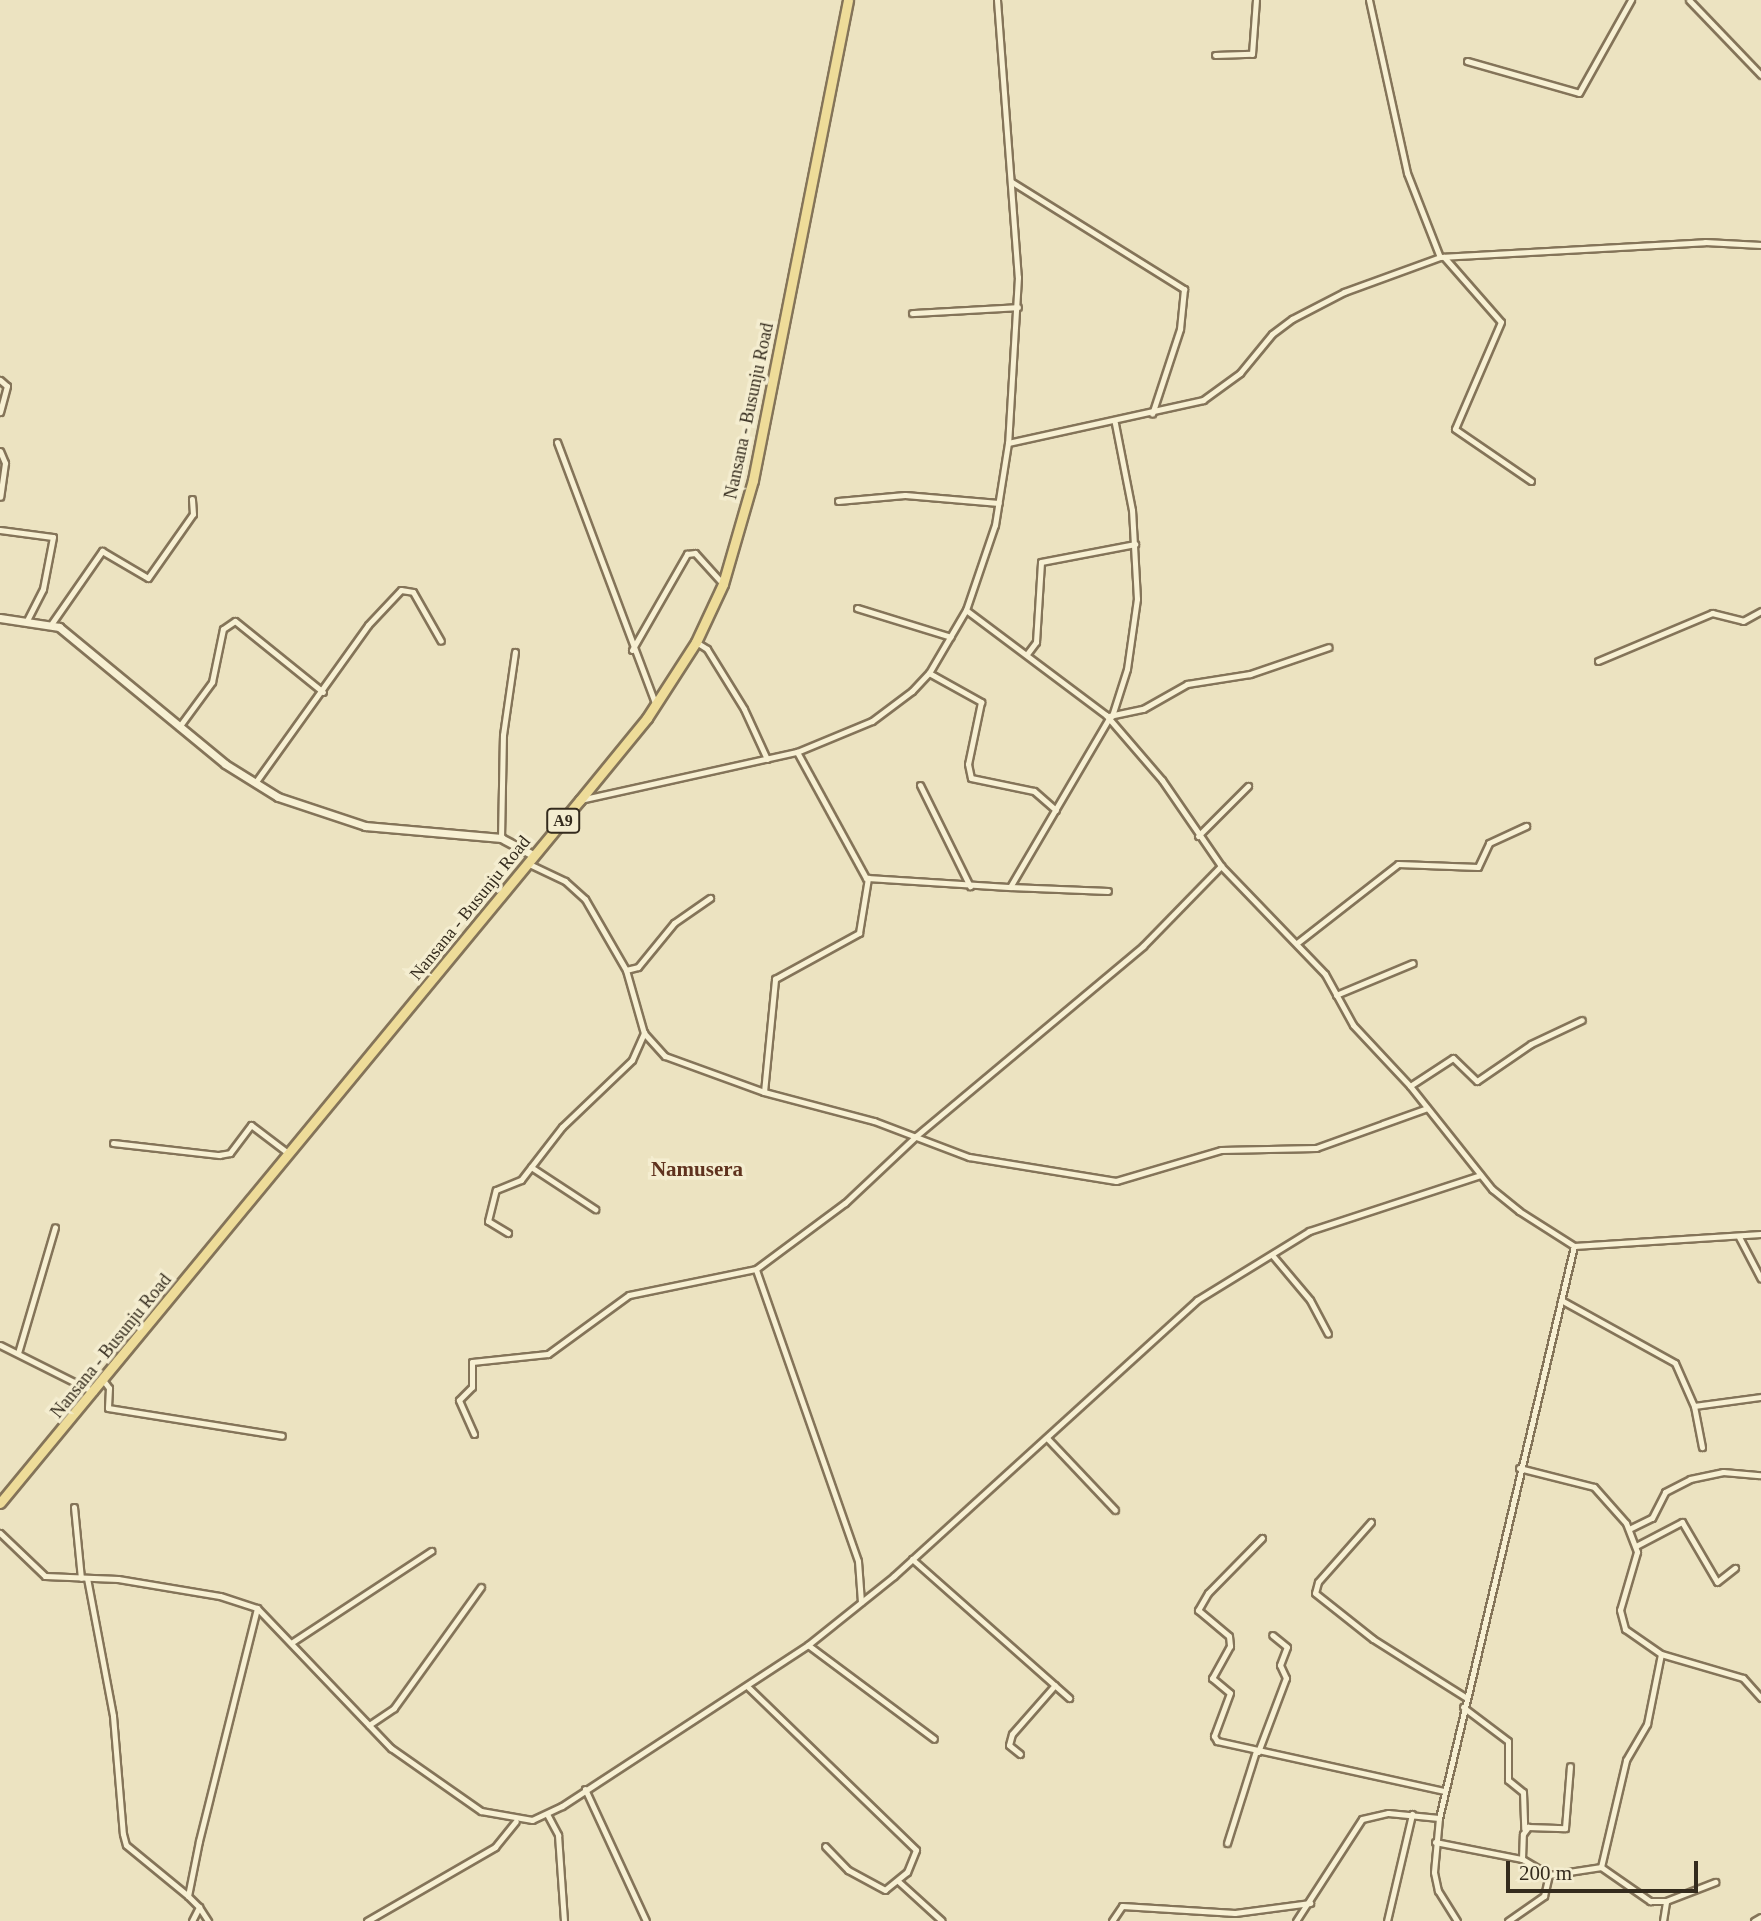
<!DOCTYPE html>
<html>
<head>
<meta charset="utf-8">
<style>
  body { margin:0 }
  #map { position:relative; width:1761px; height:1921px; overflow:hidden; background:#ece3c1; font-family:Georgia,serif }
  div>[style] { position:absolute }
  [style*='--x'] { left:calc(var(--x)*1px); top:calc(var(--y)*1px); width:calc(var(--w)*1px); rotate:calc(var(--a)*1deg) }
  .roads { filter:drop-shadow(2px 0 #847459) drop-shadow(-2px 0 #847459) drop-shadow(0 2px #847459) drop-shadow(0 -2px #847459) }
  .minor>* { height:5px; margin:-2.5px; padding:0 2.5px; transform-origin:2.5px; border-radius:2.5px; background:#f7f0d3 }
  .tertiary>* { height:7px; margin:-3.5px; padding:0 3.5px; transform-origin:3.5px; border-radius:3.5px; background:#f7f0d3 }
  .primary>* { height:9px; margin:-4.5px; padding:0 4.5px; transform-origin:4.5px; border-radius:4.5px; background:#eedc99 }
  span { translate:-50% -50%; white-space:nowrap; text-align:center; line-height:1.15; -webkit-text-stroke:7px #f4edd0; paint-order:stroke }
  .shield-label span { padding:2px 5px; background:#f4edd0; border:2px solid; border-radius:5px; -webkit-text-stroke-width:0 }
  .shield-label { font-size:16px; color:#342b1d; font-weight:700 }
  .street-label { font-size:18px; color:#342b1d }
  .quarter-label { font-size:21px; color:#5f321e; font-weight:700 }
  .scale { position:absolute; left:1506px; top:1861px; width:192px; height:32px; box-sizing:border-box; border:4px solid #342b1d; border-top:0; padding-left:9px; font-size:21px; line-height:24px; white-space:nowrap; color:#342b1d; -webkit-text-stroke:5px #f4edd0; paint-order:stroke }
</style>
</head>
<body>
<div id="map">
  <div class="roads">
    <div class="minor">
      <i style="--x:997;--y:0;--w:278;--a:85.7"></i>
      <i style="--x:1018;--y:277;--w:166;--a:93.4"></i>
      <i style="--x:1369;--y:0;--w:177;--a:77.6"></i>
      <i style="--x:1407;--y:173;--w:90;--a:68.6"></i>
      <i style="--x:1689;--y:0;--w:104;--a:46.2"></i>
      <i style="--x:1215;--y:55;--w:37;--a:-2"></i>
      <i style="--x:1252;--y:54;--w:54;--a:-85.8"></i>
      <i style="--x:1467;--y:61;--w:116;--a:15.9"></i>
      <i style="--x:1579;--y:93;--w:107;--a:-60.8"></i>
      <i style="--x:1012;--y:182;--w:203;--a:31.9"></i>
      <i style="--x:1184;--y:289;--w:40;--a:95.7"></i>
      <i style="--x:1180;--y:329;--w:89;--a:108.2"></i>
      <i style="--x:1444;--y:257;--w:86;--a:48.8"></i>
      <i style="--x:1501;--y:322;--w:116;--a:113.3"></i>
      <i style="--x:1455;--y:429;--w:92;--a:34.4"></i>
      <i style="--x:912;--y:313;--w:106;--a:-3.2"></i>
      <i style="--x:0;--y:380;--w:9;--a:41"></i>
      <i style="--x:7;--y:386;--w:27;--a:105"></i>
      <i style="--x:557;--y:442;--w:281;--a:69.4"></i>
      <i style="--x:0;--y:451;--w:13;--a:67"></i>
      <i style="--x:5;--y:463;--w:34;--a:98"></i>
      <i style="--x:838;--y:501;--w:67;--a:-5.1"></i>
      <i style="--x:905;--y:495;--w:94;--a:4.9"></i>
      <i style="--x:0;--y:530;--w:53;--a:7.5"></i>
      <i style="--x:53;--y:537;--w:53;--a:100.9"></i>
      <i style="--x:43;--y:589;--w:35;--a:117"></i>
      <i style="--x:857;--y:608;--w:98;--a:17.1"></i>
      <i style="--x:966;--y:610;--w:175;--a:36.9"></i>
      <i style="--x:1106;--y:715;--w:86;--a:49.3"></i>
      <i style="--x:1162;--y:780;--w:104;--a:55.5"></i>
      <i style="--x:1221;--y:866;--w:150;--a:46.1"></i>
      <i style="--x:1325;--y:974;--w:58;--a:61.2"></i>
      <i style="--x:1353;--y:1025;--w:83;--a:46.9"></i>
      <i style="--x:1410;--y:1086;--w:132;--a:51.5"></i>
      <i style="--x:1492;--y:1189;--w:35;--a:39"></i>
      <i style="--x:1519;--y:1211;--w:65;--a:32.5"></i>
      <i style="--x:1574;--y:1246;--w:187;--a:-3.7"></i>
      <i style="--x:52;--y:623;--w:88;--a:-55.2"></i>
      <i style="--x:102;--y:551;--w:53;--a:30.4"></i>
      <i style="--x:148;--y:578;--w:78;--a:-54.9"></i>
      <i style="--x:193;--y:514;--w:15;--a:-94"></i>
      <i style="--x:696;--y:642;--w:13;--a:32"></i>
      <i style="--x:707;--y:649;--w:70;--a:58.3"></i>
      <i style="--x:744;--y:709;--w:55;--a:65.3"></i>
      <i style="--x:632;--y:650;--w:111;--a:-60.2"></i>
      <i style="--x:687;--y:554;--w:8;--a:-7"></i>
      <i style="--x:695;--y:553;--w:42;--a:47.9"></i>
      <i style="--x:1027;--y:654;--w:15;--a:-53"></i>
      <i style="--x:1036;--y:642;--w:80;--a:-86.4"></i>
      <i style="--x:1041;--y:562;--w:96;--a:-10.8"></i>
      <i style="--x:1598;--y:661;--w:124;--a:-22.8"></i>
      <i style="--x:1712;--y:613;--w:32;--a:14"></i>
      <i style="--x:1743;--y:621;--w:21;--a:-29"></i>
      <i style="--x:929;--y:673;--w:60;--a:29.1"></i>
      <i style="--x:981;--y:702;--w:63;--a:101.8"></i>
      <i style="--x:968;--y:764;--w:14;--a:78"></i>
      <i style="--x:971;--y:778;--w:64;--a:11.7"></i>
      <i style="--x:1034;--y:791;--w:29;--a:41"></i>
      <i style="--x:1109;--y:716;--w:35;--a:-12"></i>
      <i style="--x:1143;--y:709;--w:51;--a:-29.6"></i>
      <i style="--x:1187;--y:684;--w:64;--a:-9"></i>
      <i style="--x:1250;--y:674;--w:83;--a:-18.9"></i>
      <i style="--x:1112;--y:716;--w:49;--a:-72.3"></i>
      <i style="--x:1127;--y:669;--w:71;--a:-81.9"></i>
      <i style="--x:1137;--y:599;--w:89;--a:-93.2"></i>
      <i style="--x:1132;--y:510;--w:89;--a:-101.1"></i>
      <i style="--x:179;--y:727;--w:56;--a:-53.7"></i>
      <i style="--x:212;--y:682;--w:54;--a:-78.3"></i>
      <i style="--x:223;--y:629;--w:14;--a:-34"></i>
      <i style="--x:235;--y:621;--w:113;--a:38.9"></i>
      <i style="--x:797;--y:752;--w:144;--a:61.3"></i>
      <i style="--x:866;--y:878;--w:144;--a:3.6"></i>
      <i style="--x:1010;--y:887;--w:196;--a:-59.6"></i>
      <i style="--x:255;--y:783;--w:194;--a:-54.4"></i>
      <i style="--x:368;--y:625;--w:48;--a:-46.7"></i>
      <i style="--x:401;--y:590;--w:12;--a:9"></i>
      <i style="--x:413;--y:592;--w:56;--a:60.3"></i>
      <i style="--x:920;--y:785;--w:113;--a:63.7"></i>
      <i style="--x:580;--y:800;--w:222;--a:-12.5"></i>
      <i style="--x:797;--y:752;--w:81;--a:-22.5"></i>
      <i style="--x:872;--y:721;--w:50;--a:-36.9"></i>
      <i style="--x:912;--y:691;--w:25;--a:-47"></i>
      <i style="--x:929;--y:673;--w:73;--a:-59.6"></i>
      <i style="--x:966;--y:610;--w:90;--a:-71.2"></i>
      <i style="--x:995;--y:525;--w:83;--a:-81"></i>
      <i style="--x:1008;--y:443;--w:200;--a:-12.4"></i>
      <i style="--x:1203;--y:400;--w:46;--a:-36.1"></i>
      <i style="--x:1240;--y:373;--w:50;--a:-50.6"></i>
      <i style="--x:1272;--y:334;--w:25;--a:-37"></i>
      <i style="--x:1292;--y:319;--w:59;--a:-27.4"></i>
      <i style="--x:1344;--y:292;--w:102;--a:-20"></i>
      <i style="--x:1440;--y:257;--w:265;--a:-3.2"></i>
      <i style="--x:1705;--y:242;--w:56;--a:3.1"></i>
      <i style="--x:1198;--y:836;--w:71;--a:-45"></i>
      <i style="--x:501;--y:838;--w:103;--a:-88.9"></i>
      <i style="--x:503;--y:735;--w:84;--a:-81.8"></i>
      <i style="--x:527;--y:863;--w:42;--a:25.3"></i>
      <i style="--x:565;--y:881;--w:27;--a:42"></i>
      <i style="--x:585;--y:899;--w:82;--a:60"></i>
      <i style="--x:626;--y:970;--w:66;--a:74.1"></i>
      <i style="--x:644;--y:1033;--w:31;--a:48"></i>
      <i style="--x:665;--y:1056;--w:105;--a:20"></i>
      <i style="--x:764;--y:1092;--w:114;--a:14.8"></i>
      <i style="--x:874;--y:1121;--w:102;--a:20.8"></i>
      <i style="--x:969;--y:1157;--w:149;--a:9.3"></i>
      <i style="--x:1116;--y:1181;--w:109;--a:-16.4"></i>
      <i style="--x:1221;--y:1150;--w:95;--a:-1.2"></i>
      <i style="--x:1316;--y:1148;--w:118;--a:-19.8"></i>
      <i style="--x:1010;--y:887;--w:98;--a:2.3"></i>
      <i style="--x:1297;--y:943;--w:128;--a:-38"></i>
      <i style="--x:1398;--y:864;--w:80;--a:2.1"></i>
      <i style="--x:1478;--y:867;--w:26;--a:-65"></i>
      <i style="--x:1489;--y:843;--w:41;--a:-24.7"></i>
      <i style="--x:626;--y:970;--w:12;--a:-14"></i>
      <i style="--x:638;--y:967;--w:57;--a:-50.7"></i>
      <i style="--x:674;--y:923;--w:44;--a:-34.8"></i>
      <i style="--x:1336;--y:995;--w:83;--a:-22.6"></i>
      <i style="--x:1410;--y:1086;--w:51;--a:-33.1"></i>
      <i style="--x:1453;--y:1058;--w:33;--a:44"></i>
      <i style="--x:1477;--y:1081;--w:65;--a:-34.4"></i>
      <i style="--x:1531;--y:1044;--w:56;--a:-25.2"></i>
      <i style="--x:764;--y:1092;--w:114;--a:-84.4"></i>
      <i style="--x:775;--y:979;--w:96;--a:-28.7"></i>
      <i style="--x:859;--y:933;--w:56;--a:-80.7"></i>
      <i style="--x:113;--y:1143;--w:107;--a:6.5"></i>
      <i style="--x:219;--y:1155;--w:11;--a:-10"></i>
      <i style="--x:230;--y:1153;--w:35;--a:-53"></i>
      <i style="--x:251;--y:1125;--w:48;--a:37.3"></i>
      <i style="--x:531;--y:1167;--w:77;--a:33.3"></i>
      <i style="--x:508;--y:1233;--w:23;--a:-149"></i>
      <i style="--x:488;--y:1221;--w:32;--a:-76"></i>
      <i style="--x:496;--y:1190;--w:27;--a:-22"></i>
      <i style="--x:521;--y:1180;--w:67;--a:-52.3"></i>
      <i style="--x:562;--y:1127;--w:97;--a:-43.7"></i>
      <i style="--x:632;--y:1060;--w:30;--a:-66"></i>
      <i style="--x:1739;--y:1237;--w:47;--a:62.4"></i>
      <i style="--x:1273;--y:1256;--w:57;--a:49.9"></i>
      <i style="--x:1310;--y:1300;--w:38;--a:62"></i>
      <i style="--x:1561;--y:1300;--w:130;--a:28.9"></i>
      <i style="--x:1675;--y:1363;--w:47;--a:66.2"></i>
      <i style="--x:1694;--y:1406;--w:68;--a:-7.7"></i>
      <i style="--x:0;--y:1345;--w:105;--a:26.6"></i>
      <i style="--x:18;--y:1353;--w:131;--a:-73.6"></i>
      <i style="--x:103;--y:1380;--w:10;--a:53"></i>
      <i style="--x:109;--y:1388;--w:20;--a:93"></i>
      <i style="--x:108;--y:1408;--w:176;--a:9.1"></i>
      <i style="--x:1694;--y:1406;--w:42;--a:79"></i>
      <i style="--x:474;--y:1434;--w:37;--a:-114"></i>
      <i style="--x:459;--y:1400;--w:18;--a:-45"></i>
      <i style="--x:472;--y:1387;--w:25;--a:-90"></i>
      <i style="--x:472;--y:1362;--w:76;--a:-6"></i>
      <i style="--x:548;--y:1354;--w:100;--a:-36.1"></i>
      <i style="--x:629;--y:1295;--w:130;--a:-11.6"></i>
      <i style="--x:1047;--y:1438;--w:99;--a:46.6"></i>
      <i style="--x:1519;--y:1468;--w:77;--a:14.2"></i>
      <i style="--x:1594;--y:1487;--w:48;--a:48.4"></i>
      <i style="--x:1626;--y:1523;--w:31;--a:69"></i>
      <i style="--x:1637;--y:1552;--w:60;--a:106.3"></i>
      <i style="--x:1620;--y:1610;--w:20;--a:75"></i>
      <i style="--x:1625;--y:1629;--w:44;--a:34.8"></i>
      <i style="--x:1661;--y:1654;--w:85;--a:16.3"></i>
      <i style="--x:1743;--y:1678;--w:27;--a:48"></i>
      <i style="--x:74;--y:1507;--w:71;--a:84.4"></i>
      <i style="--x:1371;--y:1522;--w:80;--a:131.5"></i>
      <i style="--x:1318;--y:1582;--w:11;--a:105"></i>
      <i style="--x:1315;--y:1593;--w:74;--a:38.4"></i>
      <i style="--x:1373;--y:1639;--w:109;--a:32.2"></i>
      <i style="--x:1629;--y:1529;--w:25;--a:-26"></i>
      <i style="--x:1652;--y:1518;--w:29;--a:-63"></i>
      <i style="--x:1665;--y:1492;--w:28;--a:-27"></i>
      <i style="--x:1690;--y:1479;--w:34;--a:-12"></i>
      <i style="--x:1723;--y:1472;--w:37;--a:5"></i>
      <i style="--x:0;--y:1533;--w:62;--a:43.7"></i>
      <i style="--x:45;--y:1576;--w:73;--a:2.4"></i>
      <i style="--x:118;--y:1579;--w:103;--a:9.5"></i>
      <i style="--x:220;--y:1596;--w:39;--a:18"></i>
      <i style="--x:257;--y:1608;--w:194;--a:46.3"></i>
      <i style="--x:391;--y:1748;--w:110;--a:35"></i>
      <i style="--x:481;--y:1811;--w:52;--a:10"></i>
      <i style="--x:532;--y:1820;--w:33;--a:-25"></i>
      <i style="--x:562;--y:1806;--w:294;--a:-33.2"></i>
      <i style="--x:808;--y:1645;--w:110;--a:-38.7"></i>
      <i style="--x:894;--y:1576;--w:410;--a:-42.3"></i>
      <i style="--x:1197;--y:1300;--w:132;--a:-31.6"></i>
      <i style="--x:1309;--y:1231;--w:180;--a:-18.1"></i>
      <i style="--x:1262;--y:1538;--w:77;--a:134.5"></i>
      <i style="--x:1208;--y:1593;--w:20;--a:120"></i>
      <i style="--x:1198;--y:1610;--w:40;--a:40"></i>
      <i style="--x:1229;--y:1636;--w:10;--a:84"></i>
      <i style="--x:1230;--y:1646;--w:37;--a:119"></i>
      <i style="--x:1212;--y:1678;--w:23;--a:40"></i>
      <i style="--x:1230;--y:1693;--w:46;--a:110.4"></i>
      <i style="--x:1214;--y:1736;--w:6;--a:59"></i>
      <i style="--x:1217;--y:1741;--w:232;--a:12.4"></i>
      <i style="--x:1636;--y:1546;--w:52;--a:-27.6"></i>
      <i style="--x:1682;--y:1522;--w:69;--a:59.7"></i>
      <i style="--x:1717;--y:1582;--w:23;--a:-38"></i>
      <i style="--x:912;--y:1559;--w:210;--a:41.5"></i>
      <i style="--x:87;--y:1578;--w:140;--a:79.3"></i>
      <i style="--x:113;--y:1716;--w:118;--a:85.2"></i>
      <i style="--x:123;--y:1834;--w:11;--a:75"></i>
      <i style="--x:126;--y:1845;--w:80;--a:39.4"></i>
      <i style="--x:861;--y:1602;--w:41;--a:-94.2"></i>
      <i style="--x:858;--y:1561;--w:309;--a:-109.3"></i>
      <i style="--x:756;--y:1269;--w:111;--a:-36.6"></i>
      <i style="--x:845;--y:1203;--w:98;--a:-43.3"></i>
      <i style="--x:916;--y:1136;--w:296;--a:-39.9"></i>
      <i style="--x:1143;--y:946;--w:112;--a:-45.7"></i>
      <i style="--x:291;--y:1643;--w:168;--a:-33.3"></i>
      <i style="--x:808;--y:1645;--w:157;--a:36.7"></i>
      <i style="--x:748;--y:1687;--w:234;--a:44.1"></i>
      <i style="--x:916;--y:1850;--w:24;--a:112"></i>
      <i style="--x:907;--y:1872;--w:28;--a:141"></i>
      <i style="--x:885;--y:1890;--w:42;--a:-151.6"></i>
      <i style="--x:848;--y:1870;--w:33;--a:-134"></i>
      <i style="--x:1463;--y:1707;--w:56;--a:37.1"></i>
      <i style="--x:1508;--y:1741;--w:39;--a:90"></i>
      <i style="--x:1508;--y:1780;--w:19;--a:39"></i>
      <i style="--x:1523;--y:1792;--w:37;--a:88"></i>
      <i style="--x:369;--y:1725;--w:30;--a:-34"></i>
      <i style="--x:394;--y:1708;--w:149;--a:-54.3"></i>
      <i style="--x:1258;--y:1752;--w:79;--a:-69.3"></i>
      <i style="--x:1286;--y:1678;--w:14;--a:-115"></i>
      <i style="--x:1280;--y:1665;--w:19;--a:-69"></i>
      <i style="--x:1287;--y:1647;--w:19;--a:-141"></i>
      <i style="--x:1020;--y:1754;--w:14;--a:-141"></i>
      <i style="--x:1009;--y:1745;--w:11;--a:-75"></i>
      <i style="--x:1012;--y:1734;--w:65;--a:-48.7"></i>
      <i style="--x:585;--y:1789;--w:145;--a:65.2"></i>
      <i style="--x:547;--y:1814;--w:24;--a:62"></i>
      <i style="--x:558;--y:1835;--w:86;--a:86"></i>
      <i style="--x:1435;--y:1842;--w:89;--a:11.1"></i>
      <i style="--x:1227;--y:1843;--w:96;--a:-72.5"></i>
      <i style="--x:1601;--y:1867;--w:60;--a:34.8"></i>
      <i style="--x:1650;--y:1901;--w:16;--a:0"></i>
      <i style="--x:1666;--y:1901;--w:53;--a:-21.2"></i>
      <i style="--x:1549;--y:1875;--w:31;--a:-149"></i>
      <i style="--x:1522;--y:1859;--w:25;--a:-88"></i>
      <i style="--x:1523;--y:1834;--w:9;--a:-54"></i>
      <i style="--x:1528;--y:1827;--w:37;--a:2"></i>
      <i style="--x:1565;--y:1828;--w:62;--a:-85.4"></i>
      <i style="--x:898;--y:1881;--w:59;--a:42.3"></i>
      <i style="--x:199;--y:1907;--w:17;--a:57"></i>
      <i style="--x:192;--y:1921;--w:16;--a:-63"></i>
      <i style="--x:199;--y:1907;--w:16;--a:-135"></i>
      <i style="--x:188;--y:1896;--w:56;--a:-78.7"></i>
      <i style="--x:199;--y:1841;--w:240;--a:-76"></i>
      <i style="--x:367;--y:1921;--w:148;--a:-30"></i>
      <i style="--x:495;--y:1847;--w:33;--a:-51"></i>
      <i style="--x:1112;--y:1921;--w:18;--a:-56"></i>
      <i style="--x:1122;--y:1906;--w:113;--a:3.5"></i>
      <i style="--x:1235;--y:1913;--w:76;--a:-7.6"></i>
      <i style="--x:1296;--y:1921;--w:121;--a:-57.1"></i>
      <i style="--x:1362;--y:1819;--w:27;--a:-13"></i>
      <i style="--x:1388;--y:1813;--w:51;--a:5.6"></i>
      <i style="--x:1387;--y:1921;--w:110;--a:-76.8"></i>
      <i style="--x:1457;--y:1921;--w:36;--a:-122"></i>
      <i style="--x:1438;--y:1891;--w:19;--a:-102"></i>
      <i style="--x:1434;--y:1872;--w:54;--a:-84.7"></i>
      <i style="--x:1439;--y:1818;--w:588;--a:-76.72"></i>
      <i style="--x:1508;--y:1921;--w:44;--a:-34.8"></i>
      <i style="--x:1544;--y:1896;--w:22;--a:-77"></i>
      <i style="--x:1549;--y:1875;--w:53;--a:-8.7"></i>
      <i style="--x:1601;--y:1867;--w:110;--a:-76.8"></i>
      <i style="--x:1626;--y:1760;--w:42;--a:-59.7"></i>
      <i style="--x:1647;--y:1724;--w:71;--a:-78.7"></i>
      <i style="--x:1663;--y:1921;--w:20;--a:-81"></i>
      <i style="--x:1754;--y:1921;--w:8;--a:-30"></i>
    </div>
    <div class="tertiary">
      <i style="--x:0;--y:618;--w:60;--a:8.7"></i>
      <i style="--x:59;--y:627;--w:215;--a:39.5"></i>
      <i style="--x:225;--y:764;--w:62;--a:31.9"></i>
      <i style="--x:278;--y:797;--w:92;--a:18.4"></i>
      <i style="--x:365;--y:826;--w:137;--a:5"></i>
      <i style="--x:501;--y:838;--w:36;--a:28"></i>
    </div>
    <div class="primary">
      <i style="--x:0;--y:1503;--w:911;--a:-50.48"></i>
      <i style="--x:580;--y:800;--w:106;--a:-50.7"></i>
      <i style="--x:647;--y:718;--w:90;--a:-57.2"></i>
      <i style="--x:696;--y:642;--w:64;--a:-65"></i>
      <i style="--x:723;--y:584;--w:108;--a:-73.9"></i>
      <i style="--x:753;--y:480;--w:489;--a:-78.8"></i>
    </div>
  </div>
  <div class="shield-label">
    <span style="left:563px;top:821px">A9</span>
  </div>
  <div class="street-label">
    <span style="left:749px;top:411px;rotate:-78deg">Nansana - Busunju Road</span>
    <span style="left:470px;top:908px;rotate:-51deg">Nansana - Busunju Road</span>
    <span style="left:111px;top:1346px;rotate:-51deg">Nansana - Busunju Road</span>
  </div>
  <div class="quarter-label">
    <span style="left:697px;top:1169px">Namusera</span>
  </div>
  <div class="scale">200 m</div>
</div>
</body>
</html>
